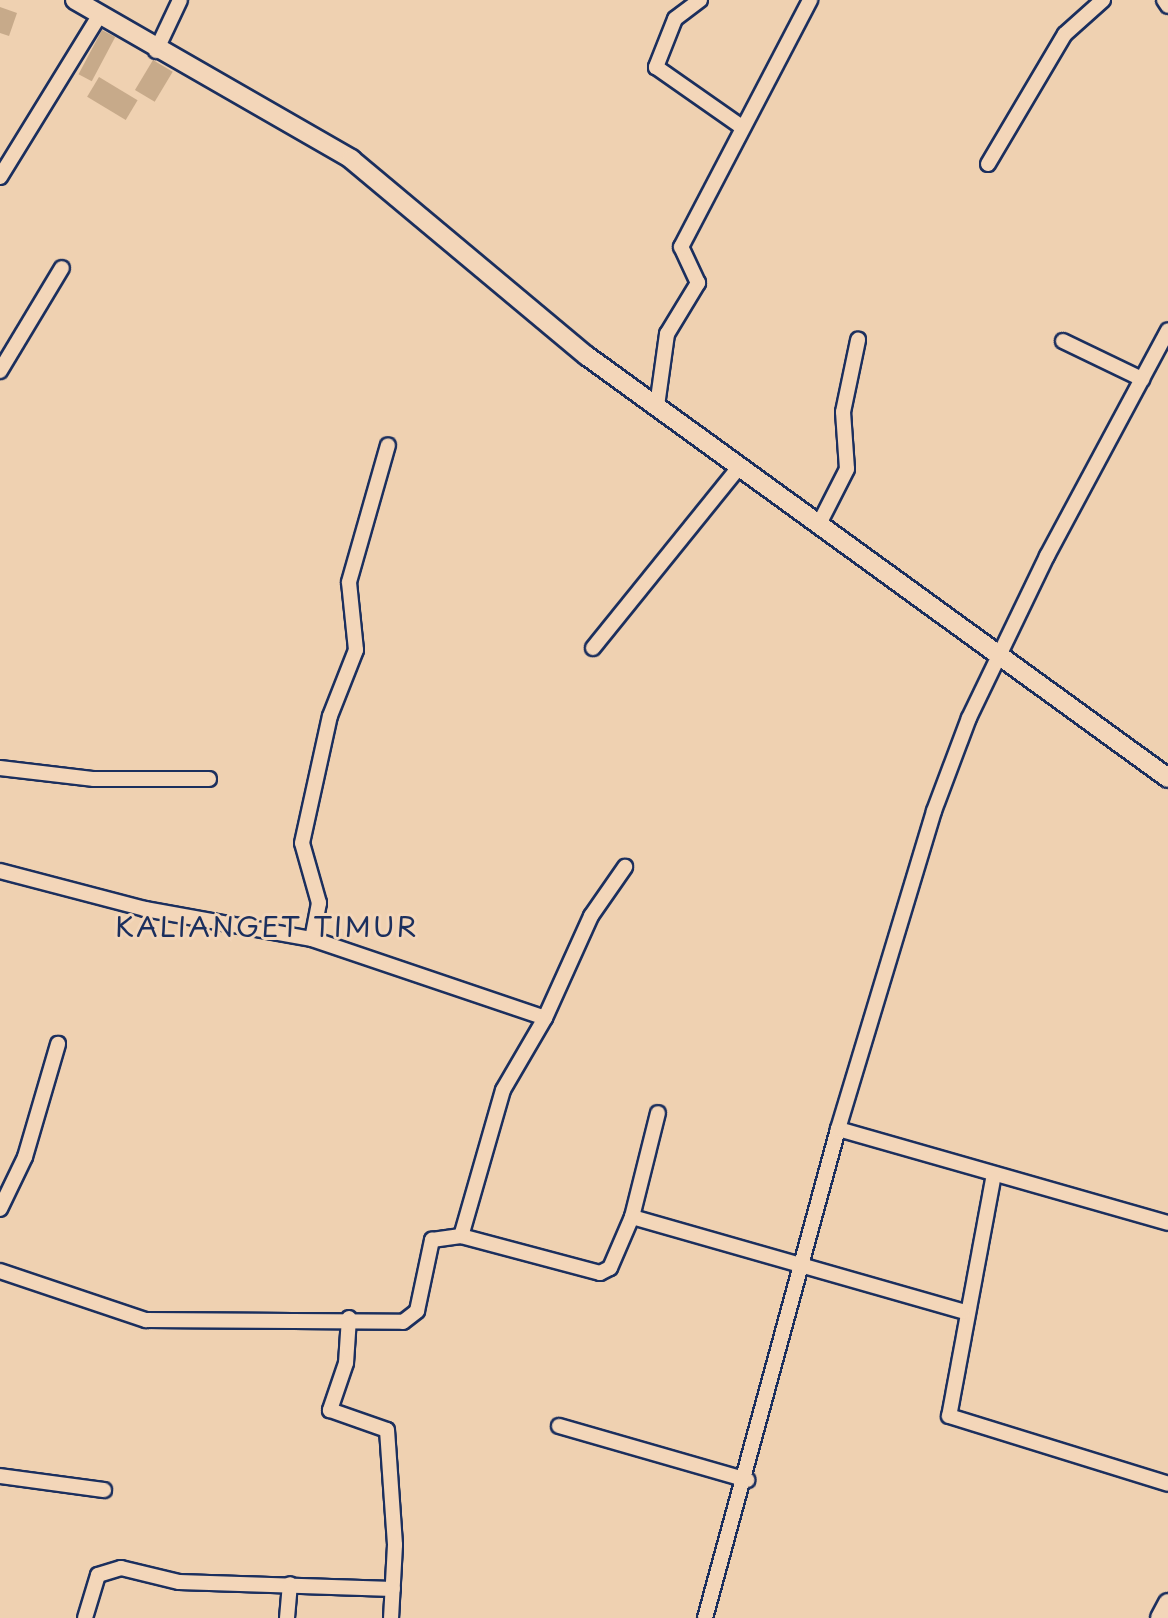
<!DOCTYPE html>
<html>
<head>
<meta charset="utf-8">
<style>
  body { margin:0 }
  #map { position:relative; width:1168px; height:1618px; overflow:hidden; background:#efd1b1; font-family:"Playpen Sans",sans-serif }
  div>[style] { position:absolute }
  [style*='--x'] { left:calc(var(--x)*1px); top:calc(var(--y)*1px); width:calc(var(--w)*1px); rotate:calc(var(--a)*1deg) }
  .building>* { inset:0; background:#c7aa8a; transform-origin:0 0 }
  .roads { filter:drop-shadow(2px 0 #1b2f5e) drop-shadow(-2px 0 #1b2f5e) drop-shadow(0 2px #1b2f5e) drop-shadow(0 -2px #1b2f5e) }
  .minor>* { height:14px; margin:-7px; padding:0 7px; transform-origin:7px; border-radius:7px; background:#f3d6b9 }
  .major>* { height:18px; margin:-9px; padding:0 9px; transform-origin:9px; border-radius:9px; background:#f3d6b9 }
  span { translate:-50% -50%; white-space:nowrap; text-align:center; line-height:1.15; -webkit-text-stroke:6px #f3d6b9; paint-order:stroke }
  .quarter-label { font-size:28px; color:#1b2f5e; letter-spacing:2px }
</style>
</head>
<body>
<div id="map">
  <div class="building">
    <i style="clip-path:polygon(0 7px,17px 13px,9px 36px,0 33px)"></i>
    <i style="left:102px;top:30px;width:15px;height:50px;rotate:28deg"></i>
    <i style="left:153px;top:60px;width:23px;height:35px;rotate:31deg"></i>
    <i style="left:99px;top:77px;width:45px;height:23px;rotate:31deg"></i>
  </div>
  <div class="roads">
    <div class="minor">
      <i style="--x:700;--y:0;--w:31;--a:143"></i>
      <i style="--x:675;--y:19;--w:52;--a:111.6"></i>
      <i style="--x:656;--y:67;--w:106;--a:35"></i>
      <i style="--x:1164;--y:0;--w:7;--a:56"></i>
      <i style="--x:156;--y:51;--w:56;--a:-64.8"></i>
      <i style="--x:988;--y:164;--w:151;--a:-59.4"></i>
      <i style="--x:1065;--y:34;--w:51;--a:-41.8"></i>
      <i style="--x:0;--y:177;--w:189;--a:-58.4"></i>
      <i style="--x:1063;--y:341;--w:88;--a:25.7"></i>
      <i style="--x:0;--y:371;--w:120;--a:-59"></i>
      <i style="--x:657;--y:406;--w:73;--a:-82.1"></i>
      <i style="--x:667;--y:334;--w:60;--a:-58.7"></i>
      <i style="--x:698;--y:283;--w:40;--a:-115"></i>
      <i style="--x:681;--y:247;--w:279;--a:-62.4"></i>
      <i style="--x:818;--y:526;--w:64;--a:-63"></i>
      <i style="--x:847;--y:469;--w:57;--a:-94"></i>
      <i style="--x:843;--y:412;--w:74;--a:-78.2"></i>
      <i style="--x:593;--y:648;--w:231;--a:-51.1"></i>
      <i style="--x:0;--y:768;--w:95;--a:6.7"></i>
      <i style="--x:94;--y:779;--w:115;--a:0"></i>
      <i style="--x:0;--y:871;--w:150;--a:14.7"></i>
      <i style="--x:145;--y:909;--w:170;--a:10.2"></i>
      <i style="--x:312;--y:939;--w:246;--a:18.7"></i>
      <i style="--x:545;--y:1018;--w:83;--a:120.3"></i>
      <i style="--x:503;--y:1090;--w:152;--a:106"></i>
      <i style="--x:461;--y:1236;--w:144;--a:14.9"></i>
      <i style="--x:600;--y:1273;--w:11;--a:-27"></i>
      <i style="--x:610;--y:1268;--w:56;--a:-66.7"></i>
      <i style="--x:632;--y:1217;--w:107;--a:-76"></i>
      <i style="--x:312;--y:939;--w:37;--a:-79"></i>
      <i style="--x:319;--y:903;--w:62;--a:-105.8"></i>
      <i style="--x:302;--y:843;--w:130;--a:-77.6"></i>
      <i style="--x:330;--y:716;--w:71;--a:-68.5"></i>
      <i style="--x:356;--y:650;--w:68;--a:-95.9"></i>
      <i style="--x:349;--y:582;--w:142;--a:-74.1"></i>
      <i style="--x:545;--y:1018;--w:112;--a:-65.7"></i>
      <i style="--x:591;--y:916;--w:60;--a:-55.2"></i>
      <i style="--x:838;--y:1129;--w:343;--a:15.9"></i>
      <i style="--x:994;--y:1174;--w:246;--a:100.5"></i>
      <i style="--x:949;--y:1416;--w:229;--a:17.2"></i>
      <i style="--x:0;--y:1209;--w:58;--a:-64.3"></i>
      <i style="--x:25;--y:1157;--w:118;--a:-73.7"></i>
      <i style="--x:632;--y:1217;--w:344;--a:15.9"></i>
      <i style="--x:0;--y:1271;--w:154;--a:18.6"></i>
      <i style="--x:146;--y:1320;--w:257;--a:0.4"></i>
      <i style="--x:403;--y:1322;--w:18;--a:-38"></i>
      <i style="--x:417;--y:1311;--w:73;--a:-78.1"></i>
      <i style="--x:432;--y:1240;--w:29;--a:-8"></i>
      <i style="--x:349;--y:1318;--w:45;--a:93.8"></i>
      <i style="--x:346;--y:1363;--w:50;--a:108.8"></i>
      <i style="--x:330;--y:1410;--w:60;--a:19.3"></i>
      <i style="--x:387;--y:1430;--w:115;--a:86"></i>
      <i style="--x:395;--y:1545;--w:73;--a:93.1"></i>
      <i style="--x:559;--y:1426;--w:196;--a:16"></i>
      <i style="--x:0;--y:1476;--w:105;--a:7.7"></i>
      <i style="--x:85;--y:1618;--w:45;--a:-73.2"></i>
      <i style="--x:98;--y:1575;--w:24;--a:-17"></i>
      <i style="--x:121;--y:1568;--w:60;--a:13.6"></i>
      <i style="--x:179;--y:1582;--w:214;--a:1.9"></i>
      <i style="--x:287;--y:1618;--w:34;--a:-85"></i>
      <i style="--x:705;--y:1618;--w:507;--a:-74.78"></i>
      <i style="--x:838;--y:1129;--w:332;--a:-73.2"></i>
      <i style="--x:934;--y:811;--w:99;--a:-69.4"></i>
      <i style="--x:969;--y:718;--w:180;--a:-64.3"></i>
      <i style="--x:1047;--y:556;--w:256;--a:-61.8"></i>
    </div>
    <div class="major">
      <i style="--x:75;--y:0;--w:319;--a:29.9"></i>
      <i style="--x:351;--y:159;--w:307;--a:39.9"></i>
      <i style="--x:587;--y:356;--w:718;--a:35.99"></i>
      <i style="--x:1160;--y:1618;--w:17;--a:-62"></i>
    </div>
  </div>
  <div class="quarter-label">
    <span style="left:267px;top:926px">KALIANGET TIMUR</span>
  </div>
</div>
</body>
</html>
